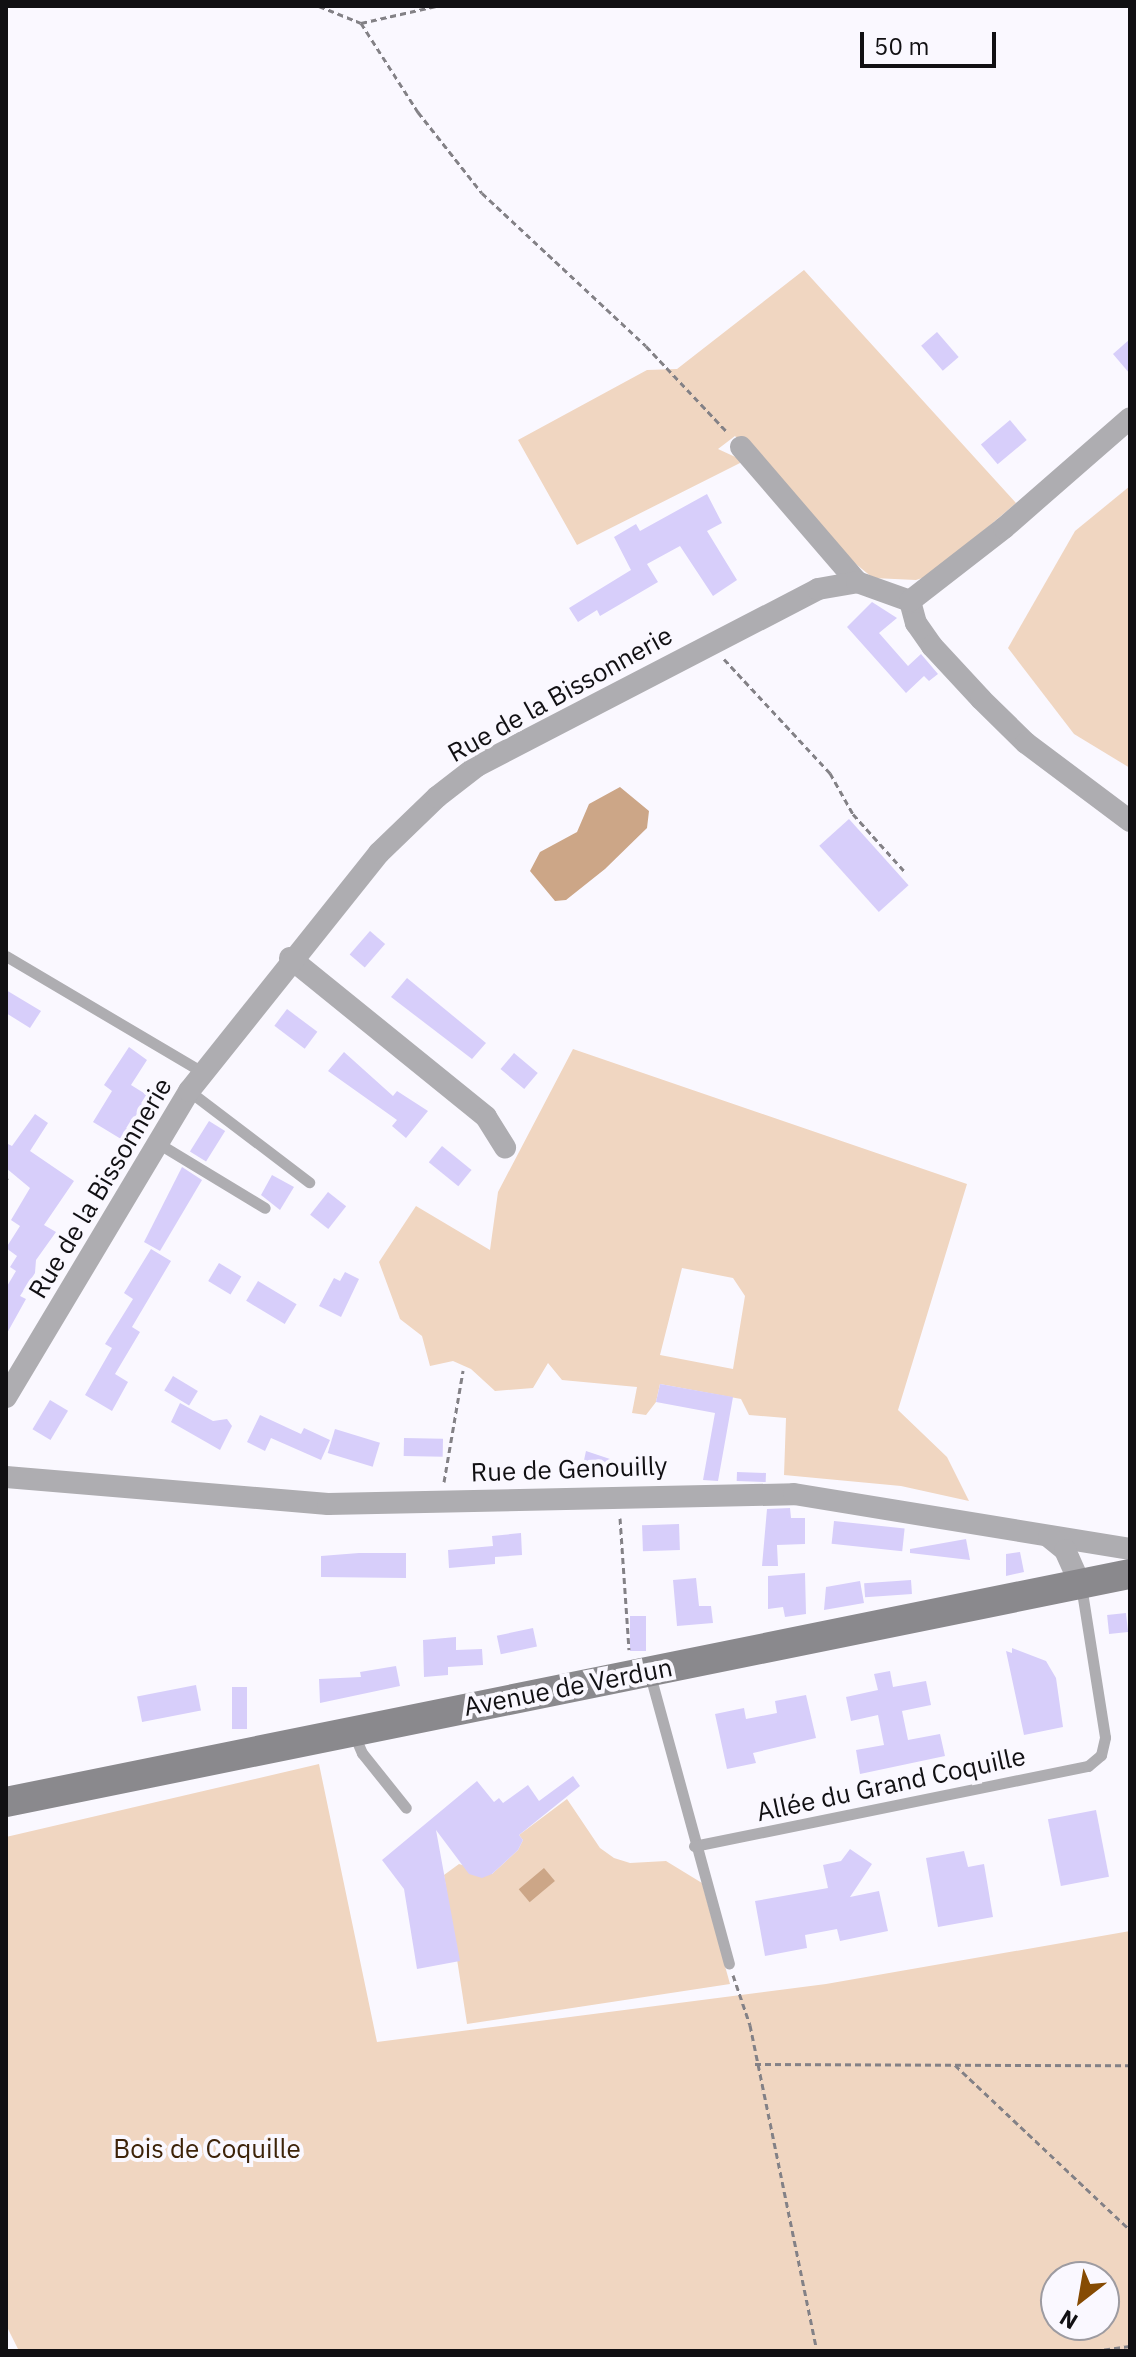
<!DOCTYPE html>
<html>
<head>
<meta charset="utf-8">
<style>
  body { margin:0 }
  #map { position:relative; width:1136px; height:2357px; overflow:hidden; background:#faf8ff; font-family:"IBM Plex Sans",sans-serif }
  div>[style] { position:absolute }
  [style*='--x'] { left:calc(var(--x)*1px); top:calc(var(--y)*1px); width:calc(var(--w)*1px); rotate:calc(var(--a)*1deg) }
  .green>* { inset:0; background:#f0d6c1 }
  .water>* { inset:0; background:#cca687; transform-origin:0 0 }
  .building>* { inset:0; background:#d7cefa; transform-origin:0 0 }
  .path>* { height:3px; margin-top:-1.5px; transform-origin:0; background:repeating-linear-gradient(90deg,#838186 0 6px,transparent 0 10px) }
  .lane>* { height:11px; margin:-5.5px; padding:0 5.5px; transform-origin:5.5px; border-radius:5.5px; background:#aeadb1 }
  .street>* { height:22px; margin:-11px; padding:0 11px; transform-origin:11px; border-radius:11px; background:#aeadb1 }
  .secondary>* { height:30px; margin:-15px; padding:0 15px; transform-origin:15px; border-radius:15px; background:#8a898d }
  span { translate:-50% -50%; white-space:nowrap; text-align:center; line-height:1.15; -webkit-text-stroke:8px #faf8ff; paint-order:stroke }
  .street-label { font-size:26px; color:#111013 }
  .park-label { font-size:26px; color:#3d2309 }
  .frame { position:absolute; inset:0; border:8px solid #111013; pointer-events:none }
  .north { position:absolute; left:1040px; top:2261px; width:80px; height:80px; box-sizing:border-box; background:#faf8ff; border:2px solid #9d9ba1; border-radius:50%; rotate:211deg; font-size:22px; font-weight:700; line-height:32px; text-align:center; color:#111013 }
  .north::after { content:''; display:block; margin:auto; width:28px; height:36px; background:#864b03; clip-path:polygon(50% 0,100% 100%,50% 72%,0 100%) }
  .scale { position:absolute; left:860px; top:32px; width:136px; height:36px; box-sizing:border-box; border:4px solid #111013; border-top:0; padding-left:10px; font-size:24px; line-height:28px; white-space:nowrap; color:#111013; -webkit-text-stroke:6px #faf8ff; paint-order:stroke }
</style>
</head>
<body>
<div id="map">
  <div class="green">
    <i style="clip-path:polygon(804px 270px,1016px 503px,932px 575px,916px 580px,873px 578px,840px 551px,735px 436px,718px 449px,744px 461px,577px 545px,518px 440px,647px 370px,677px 369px)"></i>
    <i style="clip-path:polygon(1130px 486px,1130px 768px,1074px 734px,1008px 648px,1075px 531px)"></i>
    <i style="clip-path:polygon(evenodd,573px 1049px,967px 1184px,898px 1410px,947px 1457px,969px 1501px,901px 1486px,784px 1475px,786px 1418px,749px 1415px,741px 1399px,660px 1384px,656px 1402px,646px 1415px,632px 1413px,637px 1387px,562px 1380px,548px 1363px,533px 1388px,495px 1391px,471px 1369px,453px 1361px,430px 1366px,422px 1336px,400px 1319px,379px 1262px,416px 1206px,490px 1250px,498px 1192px,573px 1049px,682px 1268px,733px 1278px,745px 1296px,733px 1369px,660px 1355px,682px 1268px)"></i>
    <i style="clip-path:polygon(evenodd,319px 1764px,377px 2042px,826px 1984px,1130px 1931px,1130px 2351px,19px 2351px,6px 2325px,6px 1837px,319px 1764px,1104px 2277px,1104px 2325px,1056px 2325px,1056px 2277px,1104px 2277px)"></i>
    <i style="clip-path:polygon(567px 1799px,600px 1848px,614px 1858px,630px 1863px,666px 1861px,702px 1883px,730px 1984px,467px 2024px,444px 1875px,459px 1864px,492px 1874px,518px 1850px,523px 1840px,519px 1835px)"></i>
  </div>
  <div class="water">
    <i style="clip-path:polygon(620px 787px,649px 811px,647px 828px,605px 869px,566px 900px,555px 901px,530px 871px,540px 852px,577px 832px,589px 804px)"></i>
    <i style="left:544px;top:1868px;width:17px;height:33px;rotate:50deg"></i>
  </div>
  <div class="building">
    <i style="left:937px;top:332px;width:33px;height:21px;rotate:49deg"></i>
    <i style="clip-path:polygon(1130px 339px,1130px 374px,1113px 354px)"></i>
    <i style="left:1010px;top:420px;width:26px;height:38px;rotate:50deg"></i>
    <i style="clip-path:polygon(707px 494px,722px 523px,707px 531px,737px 580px,713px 596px,680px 546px,647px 564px,658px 582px,600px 616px,597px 610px,578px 622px,569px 608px,631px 570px,614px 537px,636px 524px,640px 531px)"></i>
    <i style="clip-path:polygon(872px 602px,897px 618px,879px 633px,908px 666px,921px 654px,938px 674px,929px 681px,924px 676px,906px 693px,847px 627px)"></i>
    <i style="left:849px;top:819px;width:89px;height:40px;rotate:48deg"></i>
    <i style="left:370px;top:931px;width:20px;height:31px;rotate:41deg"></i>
    <i style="clip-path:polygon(407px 978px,486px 1043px,472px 1059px,391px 997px)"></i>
    <i style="clip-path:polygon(6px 990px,41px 1011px,30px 1028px,6px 1013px)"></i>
    <i style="left:287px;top:1009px;width:38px;height:21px;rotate:37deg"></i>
    <i style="clip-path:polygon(129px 1047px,147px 1060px,131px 1085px,155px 1100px,147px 1113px,140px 1109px,121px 1139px,93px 1122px,112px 1091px,104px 1085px)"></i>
    <i style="clip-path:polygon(344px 1052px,393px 1096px,397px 1091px,428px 1111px,406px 1138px,392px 1126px,397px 1120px,328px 1071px)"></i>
    <i style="left:514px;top:1053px;width:31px;height:21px;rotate:40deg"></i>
    <i style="clip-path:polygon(35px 1114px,48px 1123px,30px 1151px,74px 1181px,44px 1225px,56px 1232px,36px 1260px,35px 1273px,20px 1296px,26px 1299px,6px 1335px,6px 1288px,16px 1271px,10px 1267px,17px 1256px,6px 1248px,20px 1226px,11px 1220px,30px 1188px,6px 1168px,6px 1143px,12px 1146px)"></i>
    <i style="left:209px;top:1121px;width:19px;height:36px;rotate:32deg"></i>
    <i style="left:442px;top:1146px;width:38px;height:21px;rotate:39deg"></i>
    <i style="clip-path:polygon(182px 1167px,202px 1180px,160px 1251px,144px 1242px)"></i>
    <i style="clip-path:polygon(272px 1175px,294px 1187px,280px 1210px,261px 1195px)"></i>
    <i style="left:328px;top:1192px;width:23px;height:29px;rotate:38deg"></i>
    <i style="clip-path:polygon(151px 1249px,171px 1261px,132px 1327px,140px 1332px,115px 1374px,128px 1382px,112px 1411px,85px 1395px,112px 1348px,105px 1344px,133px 1299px,124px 1293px)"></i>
    <i style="left:219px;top:1263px;width:26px;height:21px;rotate:31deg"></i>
    <i style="clip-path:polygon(345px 1272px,359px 1279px,341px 1317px,319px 1306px,334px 1278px,340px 1281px)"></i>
    <i style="left:258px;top:1281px;width:45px;height:23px;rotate:31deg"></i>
    <i style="left:173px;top:1376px;width:29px;height:17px;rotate:31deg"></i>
    <i style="clip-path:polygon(660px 1384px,733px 1397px,718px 1481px,703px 1480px,715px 1413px,656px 1402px)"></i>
    <i style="left:50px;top:1400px;width:21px;height:34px;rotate:31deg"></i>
    <i style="clip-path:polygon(180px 1403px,213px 1421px,227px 1419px,232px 1426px,220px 1450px,171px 1422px)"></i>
    <i style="clip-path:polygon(260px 1415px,301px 1434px,304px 1428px,330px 1440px,321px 1460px,271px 1438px,265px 1451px,247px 1442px)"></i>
    <i style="left:335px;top:1429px;width:47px;height:25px;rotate:17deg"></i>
    <i style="left:404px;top:1438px;width:39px;height:18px;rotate:1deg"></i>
    <i style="clip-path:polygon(586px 1451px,613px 1460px,660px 1463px,657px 1478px,581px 1474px)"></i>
    <i style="left:737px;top:1472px;width:29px;height:9px;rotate:2deg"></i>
    <i style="clip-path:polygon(790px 1508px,791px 1518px,805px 1518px,805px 1544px,777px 1545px,778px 1566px,762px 1566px,767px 1509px)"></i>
    <i style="left:834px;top:1521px;width:71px;height:23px;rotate:6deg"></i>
    <i style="left:679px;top:1524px;width:26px;height:37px;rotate:88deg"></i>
    <i style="clip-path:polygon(521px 1533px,522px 1555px,495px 1557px,495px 1564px,449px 1568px,448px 1550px,493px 1546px,492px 1536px)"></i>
    <i style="clip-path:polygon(966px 1539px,970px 1560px,910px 1553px,910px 1549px)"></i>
    <i style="clip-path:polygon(1020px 1552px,1024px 1572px,1006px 1576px,1006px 1554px)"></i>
    <i style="clip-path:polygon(359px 1553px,406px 1553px,406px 1578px,321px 1577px,321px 1556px)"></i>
    <i style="clip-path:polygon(805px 1573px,806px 1614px,785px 1617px,783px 1607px,768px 1609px,768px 1576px)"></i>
    <i style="clip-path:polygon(696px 1578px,699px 1606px,711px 1606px,713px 1623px,677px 1626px,673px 1580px)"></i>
    <i style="left:911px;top:1580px;width:14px;height:47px;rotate:86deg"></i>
    <i style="clip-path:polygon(860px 1581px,864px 1603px,824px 1610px,826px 1587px)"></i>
    <i style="left:1126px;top:1613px;width:19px;height:19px;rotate:84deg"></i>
    <i style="left:630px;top:1616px;width:16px;height:35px"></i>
    <i style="left:533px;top:1628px;width:19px;height:37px;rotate:78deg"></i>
    <i style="clip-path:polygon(456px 1637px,456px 1650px,482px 1649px,483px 1665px,448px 1667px,448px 1675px,424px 1677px,423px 1640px)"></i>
    <i style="clip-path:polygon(1012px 1648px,1046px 1661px,1056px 1678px,1063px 1727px,1024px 1735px,1006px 1651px,1012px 1653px)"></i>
    <i style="clip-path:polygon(396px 1666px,400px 1686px,320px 1703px,319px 1679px,361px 1677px,360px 1672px)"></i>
    <i style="clip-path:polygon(890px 1671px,893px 1687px,926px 1681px,931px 1705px,902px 1711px,908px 1740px,940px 1734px,945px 1756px,860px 1774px,856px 1750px,884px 1745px,878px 1715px,851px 1721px,846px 1697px,878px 1690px,874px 1674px)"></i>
    <i style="left:196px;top:1685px;width:26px;height:60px;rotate:79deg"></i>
    <i style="left:247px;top:1687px;width:42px;height:15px;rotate:90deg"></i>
    <i style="clip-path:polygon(806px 1695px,816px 1738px,753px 1753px,756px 1763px,727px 1769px,715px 1714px,744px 1708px,746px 1719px,777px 1713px,775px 1701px)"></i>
    <i style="clip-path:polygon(573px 1776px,580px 1786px,519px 1835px,523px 1840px,518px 1850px,492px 1874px,482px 1878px,469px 1874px,436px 1830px,460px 1961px,417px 1969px,404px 1889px,382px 1860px,477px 1781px,494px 1802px,499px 1798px,503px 1803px,528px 1785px,539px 1801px)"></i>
    <i style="left:1096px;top:1810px;width:68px;height:49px;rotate:79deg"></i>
    <i style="clip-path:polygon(850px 1849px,872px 1864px,850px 1897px,879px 1891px,888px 1931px,840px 1941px,837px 1929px,805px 1935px,807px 1948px,765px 1956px,755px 1901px,828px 1888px,823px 1865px,841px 1861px)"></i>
    <i style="clip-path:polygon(964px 1851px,968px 1867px,984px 1864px,993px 1917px,938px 1927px,926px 1858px)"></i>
  </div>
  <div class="path">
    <i style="--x:319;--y:6;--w:45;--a:22"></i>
    <i style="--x:361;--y:23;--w:77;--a:-12.8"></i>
    <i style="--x:361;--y:23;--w:106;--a:57.4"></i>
    <i style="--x:418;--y:112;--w:103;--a:51.7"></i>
    <i style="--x:482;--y:193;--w:224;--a:43"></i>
    <i style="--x:646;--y:346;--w:120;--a:46.7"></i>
    <i style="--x:724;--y:659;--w:156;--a:47.1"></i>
    <i style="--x:830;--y:773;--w:47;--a:60.7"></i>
    <i style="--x:853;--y:814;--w:78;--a:48.1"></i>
    <i style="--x:6;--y:1189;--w:11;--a:-85"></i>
    <i style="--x:444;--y:1482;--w:113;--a:-80.3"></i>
    <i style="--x:620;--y:1518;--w:132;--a:86.1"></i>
    <i style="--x:733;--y:1975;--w:53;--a:71.2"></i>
    <i style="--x:750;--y:2025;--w:333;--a:78.4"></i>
    <i style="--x:755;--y:2064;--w:375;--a:0.2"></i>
    <i style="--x:955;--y:2065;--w:241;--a:43.3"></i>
    <i style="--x:1094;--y:2351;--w:36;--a:-8"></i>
  </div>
  <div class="lane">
    <i style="--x:6;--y:956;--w:230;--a:30.6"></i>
    <i style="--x:189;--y:1091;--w:151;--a:37.2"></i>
    <i style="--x:156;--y:1142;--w:127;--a:31.2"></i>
    <i style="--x:650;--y:1675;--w:299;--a:74.7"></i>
    <i style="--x:353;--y:1732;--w:23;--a:67"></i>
    <i style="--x:362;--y:1753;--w:70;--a:51.3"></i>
    <i style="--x:694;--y:1846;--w:402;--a:-11.5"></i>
    <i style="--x:1088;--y:1766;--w:17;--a:-40"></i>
    <i style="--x:1101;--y:1755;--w:18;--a:-77"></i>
    <i style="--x:1105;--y:1737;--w:153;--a:-99"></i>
  </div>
  <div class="street">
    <i style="--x:741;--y:447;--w:178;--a:49.3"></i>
    <i style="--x:910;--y:601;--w:23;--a:75"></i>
    <i style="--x:916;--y:623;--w:28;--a:55"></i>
    <i style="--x:932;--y:646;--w:72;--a:47.2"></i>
    <i style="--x:981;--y:699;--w:63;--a:44.4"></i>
    <i style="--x:1026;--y:743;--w:130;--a:36.9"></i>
    <i style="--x:290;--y:958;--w:252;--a:39"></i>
    <i style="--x:486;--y:1117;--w:36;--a:58"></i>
    <i style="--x:6;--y:1397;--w:357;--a:-59.1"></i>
    <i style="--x:189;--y:1091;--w:305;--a:-51.4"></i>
    <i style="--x:379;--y:853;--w:81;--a:-44"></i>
    <i style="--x:437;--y:797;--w:51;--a:-37.8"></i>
    <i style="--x:477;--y:766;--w:384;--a:-27.4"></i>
    <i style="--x:818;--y:589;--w:40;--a:-10"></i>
    <i style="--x:857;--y:582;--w:56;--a:19.7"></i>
    <i style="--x:910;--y:601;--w:119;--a:-37.8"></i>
    <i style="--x:1004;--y:528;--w:167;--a:-41.1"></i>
    <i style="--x:6;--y:1477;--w:323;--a:4.8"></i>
    <i style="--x:328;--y:1504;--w:466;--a:-1.2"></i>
    <i style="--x:794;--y:1494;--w:340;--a:9.3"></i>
    <i style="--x:1049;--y:1537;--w:21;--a:39"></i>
    <i style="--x:1065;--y:1550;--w:39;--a:66"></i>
  </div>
  <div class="secondary">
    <i style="--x:6;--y:1802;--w:1147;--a:-11.47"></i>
  </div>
  <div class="street-label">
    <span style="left:560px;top:694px;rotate:-29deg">Rue de la Bissonnerie</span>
    <span style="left:100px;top:1188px;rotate:-59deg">Rue de la Bissonnerie</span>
    <span style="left:569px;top:1469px;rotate:-2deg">Rue de Genouilly</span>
    <span style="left:568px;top:1687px;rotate:-11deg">Avenue de Verdun</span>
    <span style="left:891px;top:1784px;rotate:-12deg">Allée du Grand Coquille</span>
  </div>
  <div class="park-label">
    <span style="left:207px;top:2149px">Bois de Coquille</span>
  </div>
  <div class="frame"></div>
  <div class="north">N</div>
  <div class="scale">50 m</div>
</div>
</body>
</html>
